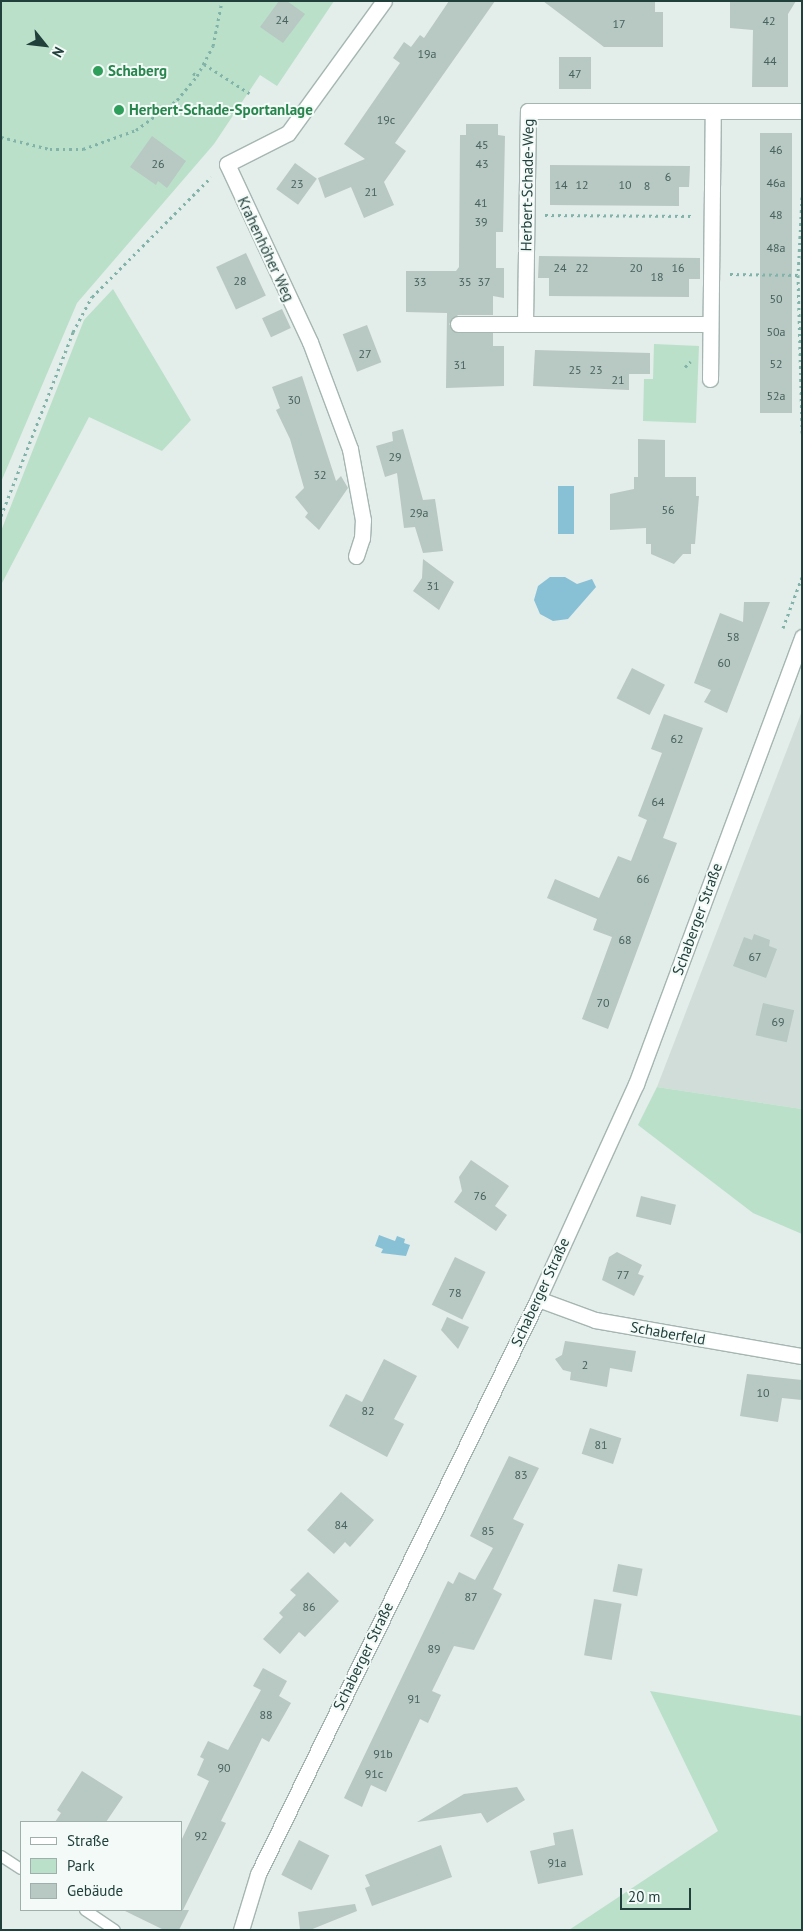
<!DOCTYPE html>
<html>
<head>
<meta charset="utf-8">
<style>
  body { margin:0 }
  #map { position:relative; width:803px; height:1931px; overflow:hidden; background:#e3edea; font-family:"PT Sans",sans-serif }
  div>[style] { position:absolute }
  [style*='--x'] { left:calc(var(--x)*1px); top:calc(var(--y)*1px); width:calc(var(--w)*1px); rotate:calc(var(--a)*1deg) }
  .built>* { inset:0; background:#d1ddd9 }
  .green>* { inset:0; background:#bae0c9 }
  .water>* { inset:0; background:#88c1d5; transform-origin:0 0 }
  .building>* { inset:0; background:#b8c8c3; transform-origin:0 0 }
  .path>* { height:3px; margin-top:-1.5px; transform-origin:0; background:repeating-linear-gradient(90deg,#81b3a9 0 2.5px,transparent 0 6.5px) }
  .roads { filter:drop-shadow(1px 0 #a5b6b2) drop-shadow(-1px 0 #a5b6b2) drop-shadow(0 1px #a5b6b2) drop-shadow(0 -1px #a5b6b2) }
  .service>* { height:10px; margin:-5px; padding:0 5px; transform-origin:5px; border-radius:5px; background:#fff }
  .minor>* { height:15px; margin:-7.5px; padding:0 7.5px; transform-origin:7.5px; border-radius:7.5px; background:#fff }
  .dots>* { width:14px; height:14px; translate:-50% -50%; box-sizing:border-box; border:2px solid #f3faf7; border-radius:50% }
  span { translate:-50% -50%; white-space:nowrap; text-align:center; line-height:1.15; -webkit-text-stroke:4px #f3faf7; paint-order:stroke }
  .number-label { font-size:12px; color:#47625d }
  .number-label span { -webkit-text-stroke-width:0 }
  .leisure-label { font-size:15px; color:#27864d; font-weight:700 }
  .left { translate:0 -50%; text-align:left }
  .street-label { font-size:15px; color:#21403b }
  .frame { position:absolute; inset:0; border:2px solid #21403b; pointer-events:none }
  .legend { position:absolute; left:20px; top:1821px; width:162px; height:90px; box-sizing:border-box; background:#f3faf7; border:1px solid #9fb0ac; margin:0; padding:6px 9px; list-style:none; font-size:15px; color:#21403b }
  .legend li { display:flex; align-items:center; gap:10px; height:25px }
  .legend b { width:25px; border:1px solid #9fb0ac }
  .north { position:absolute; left:20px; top:20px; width:50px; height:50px; -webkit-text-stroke:4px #f3faf7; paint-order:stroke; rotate:119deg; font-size:14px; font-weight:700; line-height:20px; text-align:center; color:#21403b }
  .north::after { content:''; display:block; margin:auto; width:18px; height:22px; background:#21403b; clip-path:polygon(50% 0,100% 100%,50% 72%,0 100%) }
  .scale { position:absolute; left:620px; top:1888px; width:71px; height:22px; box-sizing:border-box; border:2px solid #21403b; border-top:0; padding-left:6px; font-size:15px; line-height:18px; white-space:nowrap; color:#21403b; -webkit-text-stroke:4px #f3faf7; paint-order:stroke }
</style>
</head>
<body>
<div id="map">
  <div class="built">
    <i style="clip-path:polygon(802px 711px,802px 1109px,657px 1087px)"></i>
  </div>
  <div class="green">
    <i style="clip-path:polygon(1px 1px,334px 1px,277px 86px,260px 75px,214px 144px,77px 303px,1px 482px)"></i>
    <i style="clip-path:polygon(113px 289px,191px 420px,162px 451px,89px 417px,1px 585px,1px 531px,84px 320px)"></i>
    <i style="clip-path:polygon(654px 344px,699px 346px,696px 423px,643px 421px,644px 379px,653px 379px)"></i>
    <i style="clip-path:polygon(657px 1087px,802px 1109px,802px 1234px,753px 1213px,638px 1125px)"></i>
    <i style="clip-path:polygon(650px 1691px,802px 1716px,802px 1930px,569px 1930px,718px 1831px)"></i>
  </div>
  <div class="water">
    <i style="left:558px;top:486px;width:16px;height:48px"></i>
    <i style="clip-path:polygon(550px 577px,565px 577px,577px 584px,592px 579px,596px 587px,568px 619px,553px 621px,540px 614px,534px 600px,538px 586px)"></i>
    <i style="clip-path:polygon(379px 1235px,395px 1241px,397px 1236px,405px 1239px,404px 1243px,410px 1245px,406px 1256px,381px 1253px,383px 1249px,375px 1246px)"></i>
  </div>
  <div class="building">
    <i style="clip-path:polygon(279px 1px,287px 1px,305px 14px,283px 43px,260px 27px)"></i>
    <i style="clip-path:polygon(449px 1px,495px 1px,395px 143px,406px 151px,384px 182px,394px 205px,364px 218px,351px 187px,325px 198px,318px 178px,365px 159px,344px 144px,400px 63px,393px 58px,404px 42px,411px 47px,420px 35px,424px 38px)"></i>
    <i style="clip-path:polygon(543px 1px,655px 1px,655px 12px,663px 12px,663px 47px,604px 47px)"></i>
    <i style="clip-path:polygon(796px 1px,788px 14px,788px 87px,752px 87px,753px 30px,730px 28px,730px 2px)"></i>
    <i style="left:559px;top:57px;width:32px;height:32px"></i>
    <i style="clip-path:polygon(466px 124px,498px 124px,498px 135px,505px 136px,503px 232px,496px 232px,496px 268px,504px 268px,504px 298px,493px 296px,493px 315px,458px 315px,449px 324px,458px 333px,493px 333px,493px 346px,504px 346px,504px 386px,446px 388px,447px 313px,406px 312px,406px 271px,456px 271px,459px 267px,460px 135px,466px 135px)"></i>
    <i style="left:760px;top:133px;width:32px;height:280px"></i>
    <i style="clip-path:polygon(152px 136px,186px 161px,167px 188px,158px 181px,156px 185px,130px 167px)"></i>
    <i style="left:295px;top:163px;width:27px;height:32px;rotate:36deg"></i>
    <i style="clip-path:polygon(550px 165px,690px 166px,689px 187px,679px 187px,679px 206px,550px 205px)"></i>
    <i style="left:246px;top:253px;width:47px;height:33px;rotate:65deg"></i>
    <i style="clip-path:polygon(539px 256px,700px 258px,700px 279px,689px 279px,689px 297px,549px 296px,549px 278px,538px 278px)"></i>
    <i style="left:282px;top:309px;width:21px;height:22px;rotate:65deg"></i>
    <i style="left:367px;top:325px;width:40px;height:26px;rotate:69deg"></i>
    <i style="clip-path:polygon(535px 350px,650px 353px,650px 374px,629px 374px,629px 390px,533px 386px)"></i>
    <i style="clip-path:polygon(302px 376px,336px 481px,341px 476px,348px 488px,319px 530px,305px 517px,308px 513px,295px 497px,304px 488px,290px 439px,276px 410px,280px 408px,272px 387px)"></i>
    <i style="clip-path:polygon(403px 429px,423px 500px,435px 499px,443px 551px,423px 553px,415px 527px,404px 528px,397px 473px,385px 477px,376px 446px,393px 441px,392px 432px)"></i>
    <i style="clip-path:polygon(638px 439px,665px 440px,665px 477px,696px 477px,696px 496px,699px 496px,695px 544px,691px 544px,691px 554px,683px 554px,674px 564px,651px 554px,651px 544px,646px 544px,646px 528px,610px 530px,610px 494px,634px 489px,634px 477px,638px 477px)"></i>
    <i style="clip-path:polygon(423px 559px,454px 582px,439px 610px,413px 591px,422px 578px)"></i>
    <i style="clip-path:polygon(744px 602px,770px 602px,727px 713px,704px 702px,711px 690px,694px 683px,720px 613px,743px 622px)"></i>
    <i style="left:632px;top:668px;width:37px;height:34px;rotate:27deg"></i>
    <i style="clip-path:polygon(664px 714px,703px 728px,663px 838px,677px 843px,608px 1029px,582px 1019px,612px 937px,593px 930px,597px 919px,547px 898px,555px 879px,599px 898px,618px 856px,631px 861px,647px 820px,638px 816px,662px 753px,651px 749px)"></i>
    <i style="clip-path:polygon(754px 934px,770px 940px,769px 946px,777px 949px,766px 978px,733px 966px,744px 937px,752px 940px)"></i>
    <i style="left:763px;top:1003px;width:32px;height:33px;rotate:13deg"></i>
    <i style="clip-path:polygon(471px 1160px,509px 1186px,495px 1206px,507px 1215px,496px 1231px,454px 1202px,462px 1191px,459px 1177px)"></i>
    <i style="left:641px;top:1196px;width:36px;height:21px;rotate:14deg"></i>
    <i style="clip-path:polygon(617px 1252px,642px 1265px,638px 1274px,644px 1276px,634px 1296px,602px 1280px,609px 1257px)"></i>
    <i style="left:455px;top:1257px;width:34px;height:53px;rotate:26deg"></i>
    <i style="clip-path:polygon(447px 1317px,469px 1327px,458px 1349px,441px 1330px)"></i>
    <i style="clip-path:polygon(565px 1341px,636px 1351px,632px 1372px,610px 1368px,607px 1387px,570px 1380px,571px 1372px,563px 1370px,555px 1359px,562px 1355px)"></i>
    <i style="clip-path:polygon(384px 1359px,417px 1376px,394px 1419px,404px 1424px,387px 1457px,329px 1426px,346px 1394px,362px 1402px)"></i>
    <i style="clip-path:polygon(747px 1374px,802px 1380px,802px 1400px,782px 1398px,778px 1422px,740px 1416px)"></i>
    <i style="left:590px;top:1428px;width:33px;height:27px;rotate:18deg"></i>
    <i style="clip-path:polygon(509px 1456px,539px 1468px,513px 1519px,524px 1524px,493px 1589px,502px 1594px,474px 1650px,454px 1646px,432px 1691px,441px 1695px,428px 1723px,420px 1719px,386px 1792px,371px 1785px,362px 1807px,344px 1798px,448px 1581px,453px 1584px,459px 1572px,475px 1580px,493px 1548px,470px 1536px)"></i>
    <i style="clip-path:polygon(341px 1492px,374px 1520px,350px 1547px,345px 1542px,334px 1554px,307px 1530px)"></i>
    <i style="left:618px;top:1564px;width:25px;height:28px;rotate:11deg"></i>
    <i style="clip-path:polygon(308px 1572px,339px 1601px,305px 1637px,299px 1632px,280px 1654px,263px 1639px,283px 1617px,279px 1613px,296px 1595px,290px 1590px)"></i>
    <i style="left:594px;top:1599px;width:28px;height:57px;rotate:10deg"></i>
    <i style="clip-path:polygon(263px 1668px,287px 1681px,279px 1696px,291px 1703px,269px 1742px,262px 1738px,221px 1821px,226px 1823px,183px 1910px,189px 1910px,179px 1930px,164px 1930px,123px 1910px,181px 1910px,181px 1841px,209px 1781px,197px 1775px,204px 1759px,200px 1757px,208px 1741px,228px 1750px,261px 1690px,253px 1686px)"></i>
    <i style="clip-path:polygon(82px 1771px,123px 1797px,106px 1822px,55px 1822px,61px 1813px,57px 1810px)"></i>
    <i style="clip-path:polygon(517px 1787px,525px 1800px,487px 1823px,481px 1813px,417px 1822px,464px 1794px)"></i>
    <i style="clip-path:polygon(573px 1829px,583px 1875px,538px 1884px,530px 1851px,555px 1845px,553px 1833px)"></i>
    <i style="left:299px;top:1840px;width:34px;height:39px;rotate:27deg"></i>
    <i style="clip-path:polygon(441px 1845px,452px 1877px,372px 1906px,365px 1888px,370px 1886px,365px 1875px)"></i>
    <i style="clip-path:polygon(355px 1904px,357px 1911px,310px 1930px,300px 1930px,298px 1912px)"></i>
  </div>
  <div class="path">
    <i style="--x:204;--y:64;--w:54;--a:32.8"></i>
    <i style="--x:193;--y:73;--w:5;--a:37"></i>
    <i style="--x:1;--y:137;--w:50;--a:13.8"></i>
    <i style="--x:50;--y:149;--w:33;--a:0"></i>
    <i style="--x:83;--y:149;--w:56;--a:-19.7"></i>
    <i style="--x:136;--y:130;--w:51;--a:-36.2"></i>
    <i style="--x:177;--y:100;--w:31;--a:-50"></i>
    <i style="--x:197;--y:76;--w:34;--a:-62"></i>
    <i style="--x:213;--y:46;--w:46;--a:-78.7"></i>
    <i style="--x:802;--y:197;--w:78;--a:92.9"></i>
    <i style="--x:798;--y:275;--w:158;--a:88.5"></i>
    <i style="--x:545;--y:215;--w:149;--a:0.4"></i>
    <i style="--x:730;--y:274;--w:72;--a:0.8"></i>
    <i style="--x:685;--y:367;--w:8;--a:-45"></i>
    <i style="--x:1;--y:516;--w:198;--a:-68.6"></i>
    <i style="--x:73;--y:332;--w:40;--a:-62"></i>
    <i style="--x:92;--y:297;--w:169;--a:-45.2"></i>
    <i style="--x:783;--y:628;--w:54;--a:-69.6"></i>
  </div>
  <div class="roads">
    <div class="service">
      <i style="--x:1;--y:1856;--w:24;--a:33"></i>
      <i style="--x:85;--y:1910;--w:36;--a:34"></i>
    </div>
    <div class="minor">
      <i style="--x:458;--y:324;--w:252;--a:0"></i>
      <i style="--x:525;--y:324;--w:213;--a:-89.2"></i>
      <i style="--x:528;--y:111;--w:274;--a:0"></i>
      <i style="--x:710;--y:379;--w:268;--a:-89.4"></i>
      <i style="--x:356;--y:556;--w:19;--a:-72"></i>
      <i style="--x:362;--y:538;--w:18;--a:-87"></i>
      <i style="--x:363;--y:520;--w:72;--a:-100.4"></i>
      <i style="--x:350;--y:449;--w:114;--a:-110.5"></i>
      <i style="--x:310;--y:342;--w:196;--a:-115"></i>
      <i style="--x:227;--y:164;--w:68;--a:-26.9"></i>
      <i style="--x:288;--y:133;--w:163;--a:-54"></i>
      <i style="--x:538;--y:1299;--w:61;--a:20.2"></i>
      <i style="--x:595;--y:1320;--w:210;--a:9.9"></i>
      <i style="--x:241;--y:1930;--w:59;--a:-73.1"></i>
      <i style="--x:258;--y:1874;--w:640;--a:-64.04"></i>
      <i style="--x:538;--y:1299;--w:236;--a:-65.5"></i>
      <i style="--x:636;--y:1084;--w:477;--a:-69.6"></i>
    </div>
  </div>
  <div class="dots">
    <i style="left:98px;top:71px;background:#2e9e5b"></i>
    <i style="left:119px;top:110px;background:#2e9e5b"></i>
  </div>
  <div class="number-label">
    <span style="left:282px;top:20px">24</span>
    <span style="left:769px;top:21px">42</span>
    <span style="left:619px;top:24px">17</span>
    <span style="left:427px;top:54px">19a</span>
    <span style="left:770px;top:61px">44</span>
    <span style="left:575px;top:74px">47</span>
    <span style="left:386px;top:120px">19c</span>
    <span style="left:482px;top:145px">45</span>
    <span style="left:776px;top:150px">46</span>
    <span style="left:158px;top:164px">26</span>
    <span style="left:482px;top:164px">43</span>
    <span style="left:668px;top:177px">6</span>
    <span style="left:776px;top:183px">46a</span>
    <span style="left:297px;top:184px">23</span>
    <span style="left:561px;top:185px">14</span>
    <span style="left:582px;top:185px">12</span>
    <span style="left:625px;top:185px">10</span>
    <span style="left:647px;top:186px">8</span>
    <span style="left:371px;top:192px">21</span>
    <span style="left:481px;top:203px">41</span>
    <span style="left:776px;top:215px">48</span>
    <span style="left:481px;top:222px">39</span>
    <span style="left:776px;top:248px">48a</span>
    <span style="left:560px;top:268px">24</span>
    <span style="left:582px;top:268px">22</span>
    <span style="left:636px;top:268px">20</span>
    <span style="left:678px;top:268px">16</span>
    <span style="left:657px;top:277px">18</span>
    <span style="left:240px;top:281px">28</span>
    <span style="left:420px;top:282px">33</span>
    <span style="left:465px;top:282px">35</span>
    <span style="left:484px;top:282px">37</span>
    <span style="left:776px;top:299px">50</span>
    <span style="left:776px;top:332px">50a</span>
    <span style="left:365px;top:354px">27</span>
    <span style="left:776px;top:364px">52</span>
    <span style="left:460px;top:365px">31</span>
    <span style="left:575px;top:370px">25</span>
    <span style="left:596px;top:370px">23</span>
    <span style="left:618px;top:380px">21</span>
    <span style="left:776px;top:396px">52a</span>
    <span style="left:294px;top:400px">30</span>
    <span style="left:395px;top:457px">29</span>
    <span style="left:320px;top:475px">32</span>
    <span style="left:668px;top:510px">56</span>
    <span style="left:419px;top:513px">29a</span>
    <span style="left:433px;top:586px">31</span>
    <span style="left:733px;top:637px">58</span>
    <span style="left:724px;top:663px">60</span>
    <span style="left:677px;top:739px">62</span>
    <span style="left:658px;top:802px">64</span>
    <span style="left:643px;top:879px">66</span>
    <span style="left:625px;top:940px">68</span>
    <span style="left:755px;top:957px">67</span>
    <span style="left:603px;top:1003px">70</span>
    <span style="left:778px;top:1022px">69</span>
    <span style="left:480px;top:1196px">76</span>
    <span style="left:623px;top:1275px">77</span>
    <span style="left:455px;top:1293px">78</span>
    <span style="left:585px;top:1365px">2</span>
    <span style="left:763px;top:1393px">10</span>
    <span style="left:368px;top:1411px">82</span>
    <span style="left:601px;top:1445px">81</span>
    <span style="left:521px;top:1475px">83</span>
    <span style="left:341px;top:1525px">84</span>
    <span style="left:488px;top:1531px">85</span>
    <span style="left:471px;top:1597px">87</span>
    <span style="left:309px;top:1607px">86</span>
    <span style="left:434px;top:1649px">89</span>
    <span style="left:414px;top:1699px">91</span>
    <span style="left:266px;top:1715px">88</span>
    <span style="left:383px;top:1754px">91b</span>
    <span style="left:224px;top:1768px">90</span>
    <span style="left:374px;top:1774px">91c</span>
    <span style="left:201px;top:1836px">92</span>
    <span style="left:557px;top:1863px">91a</span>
  </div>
  <div class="leisure-label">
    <span class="left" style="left:108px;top:71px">Schaberg</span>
    <span class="left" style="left:129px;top:110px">Herbert-Schade-Sportanlage</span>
  </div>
  <div class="street-label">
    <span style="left:527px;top:185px;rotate:-89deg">Herbert-Schade-Weg</span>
    <span style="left:266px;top:249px;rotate:65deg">Krahenhöher Weg</span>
    <span style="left:697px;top:919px;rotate:-70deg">Schaberger Straße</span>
    <span style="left:540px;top:1292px;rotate:-65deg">Schaberger Straße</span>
    <span style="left:668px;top:1333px;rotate:10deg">Schaberfeld</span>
    <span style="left:363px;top:1656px;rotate:-64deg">Schaberger Straße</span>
  </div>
  <div class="frame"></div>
  <ul class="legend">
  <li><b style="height:6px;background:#fff"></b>Straße</li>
  <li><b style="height:14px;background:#bae0c9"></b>Park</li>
  <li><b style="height:14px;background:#b8c8c3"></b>Gebäude</li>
  </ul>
  <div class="north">N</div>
  <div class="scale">20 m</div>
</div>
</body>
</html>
